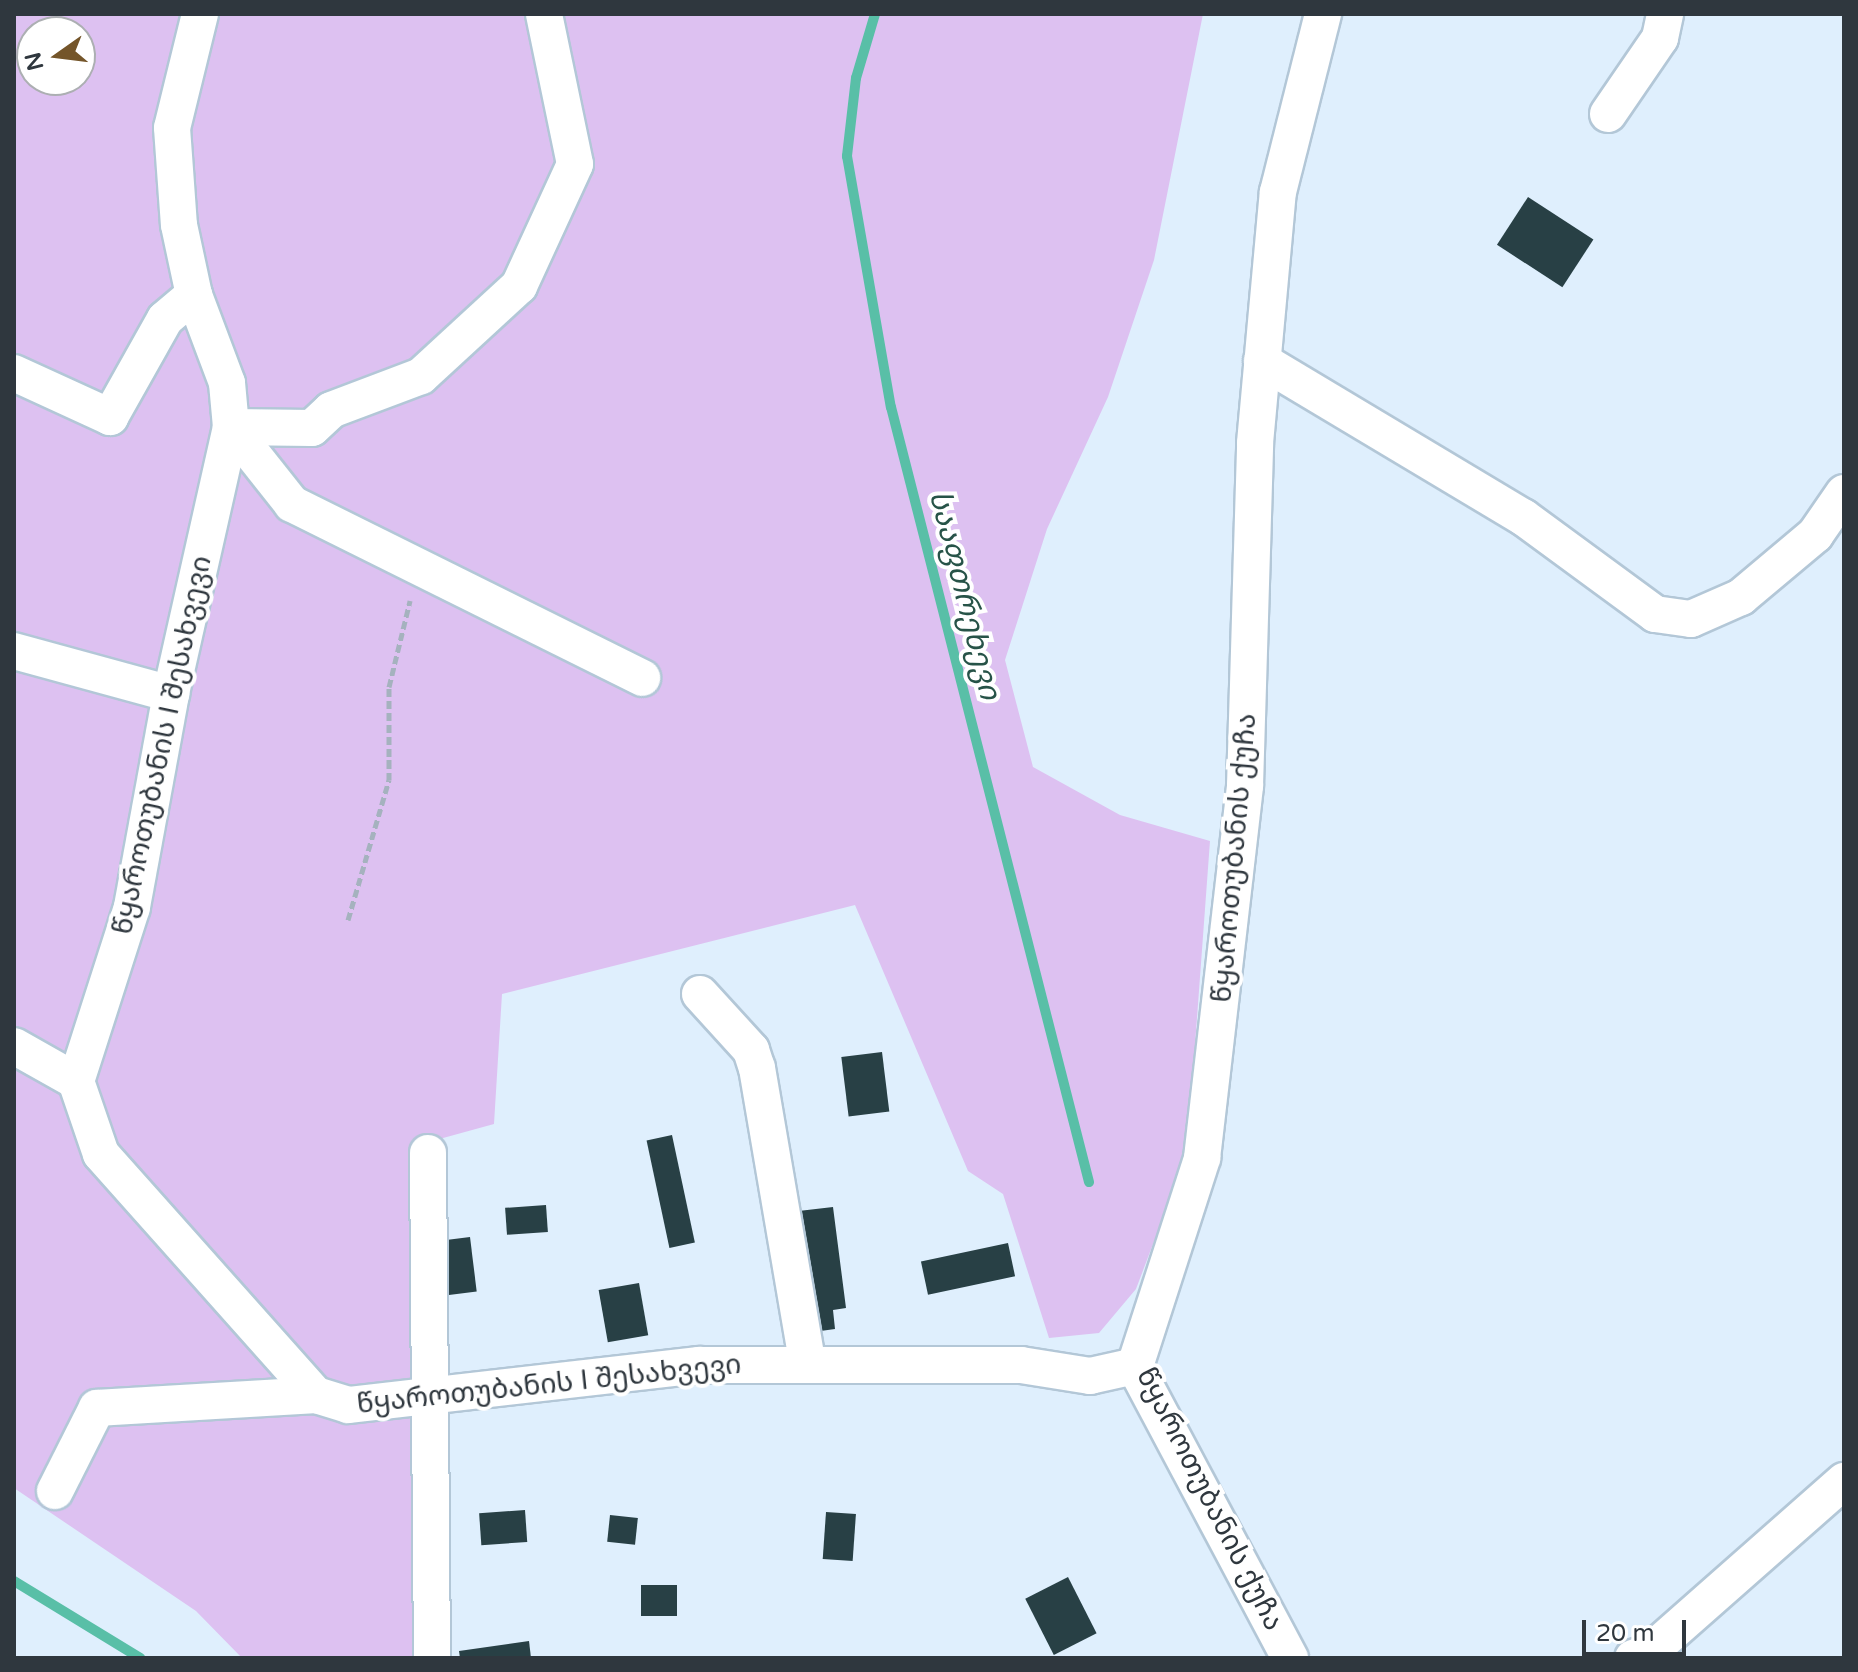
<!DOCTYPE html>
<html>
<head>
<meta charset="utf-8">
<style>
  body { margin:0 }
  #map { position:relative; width:1858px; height:1672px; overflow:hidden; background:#dfeffd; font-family:"Varela Round","Noto Sans Georgian",sans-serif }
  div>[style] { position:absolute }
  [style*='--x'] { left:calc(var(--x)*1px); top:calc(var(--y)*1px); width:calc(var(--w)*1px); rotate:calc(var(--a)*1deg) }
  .green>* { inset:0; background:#ddc1f1 }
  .stream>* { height:10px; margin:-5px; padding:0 5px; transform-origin:5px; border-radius:5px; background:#59bfa7 }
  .building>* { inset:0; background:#284045; transform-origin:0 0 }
  .path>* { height:5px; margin-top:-2.5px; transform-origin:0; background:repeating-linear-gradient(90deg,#a5b2be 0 8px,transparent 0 12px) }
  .roads { filter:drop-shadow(2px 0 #b3c7d7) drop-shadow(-2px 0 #b3c7d7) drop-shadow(0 2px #b3c7d7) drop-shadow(0 -2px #b3c7d7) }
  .minor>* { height:36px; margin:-18px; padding:0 18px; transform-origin:18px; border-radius:18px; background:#fff }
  span { translate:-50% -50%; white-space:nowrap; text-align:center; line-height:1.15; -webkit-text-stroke:8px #fff; paint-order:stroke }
  .street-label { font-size:28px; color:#2f373e }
  .water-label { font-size:30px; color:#275348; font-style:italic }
  .frame { position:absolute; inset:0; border:16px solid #2f373e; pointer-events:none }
  .north { position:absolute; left:16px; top:16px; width:80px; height:80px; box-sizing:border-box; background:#fff; border:2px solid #acafb2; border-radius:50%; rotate:256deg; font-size:22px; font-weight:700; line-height:32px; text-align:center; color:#2f373e }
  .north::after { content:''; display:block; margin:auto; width:28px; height:36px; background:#74552a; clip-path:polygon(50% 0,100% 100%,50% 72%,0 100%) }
  .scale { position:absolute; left:1582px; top:1620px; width:104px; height:36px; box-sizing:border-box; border:4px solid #2f373e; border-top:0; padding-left:10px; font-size:24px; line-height:28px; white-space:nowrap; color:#2f373e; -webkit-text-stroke:6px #fff; paint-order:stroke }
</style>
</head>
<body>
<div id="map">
  <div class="green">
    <i style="clip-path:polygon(evenodd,14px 14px,1203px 14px,1154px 260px,1108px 397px,1047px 529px,1005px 660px,1033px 767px,1120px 815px,1210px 841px,1187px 1154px,1136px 1289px,1099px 1333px,1049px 1338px,1003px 1194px,968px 1171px,855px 905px,502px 994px,494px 1124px,414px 1146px,420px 1658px,242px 1658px,196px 1611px,14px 1488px,14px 14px,32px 32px,80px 32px,80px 80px,32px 80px,32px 32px)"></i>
  </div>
  <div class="stream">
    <i style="--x:875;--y:14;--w:67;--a:106.5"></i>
    <i style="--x:856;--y:78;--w:79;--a:96.6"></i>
    <i style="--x:847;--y:156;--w:255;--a:80.1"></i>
    <i style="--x:891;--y:407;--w:800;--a:75.67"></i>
    <i style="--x:14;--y:1581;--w:148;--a:31.4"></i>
  </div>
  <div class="building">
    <i style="left:1528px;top:197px;width:78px;height:57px;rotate:33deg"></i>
    <i style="left:882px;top:1052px;width:60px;height:41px;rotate:83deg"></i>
    <i style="left:672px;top:1135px;width:110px;height:26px;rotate:78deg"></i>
    <i style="left:546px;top:1205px;width:27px;height:41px;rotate:86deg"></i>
    <i style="clip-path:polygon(833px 1207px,846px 1308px,833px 1310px,835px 1329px,806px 1333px,790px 1212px)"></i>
    <i style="left:470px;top:1237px;width:55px;height:28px;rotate:83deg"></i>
    <i style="left:1008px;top:1243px;width:34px;height:89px;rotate:78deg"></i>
    <i style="left:639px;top:1283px;width:53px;height:41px;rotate:80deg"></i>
    <i style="left:525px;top:1510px;width:32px;height:46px;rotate:86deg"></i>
    <i style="left:826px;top:1512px;width:30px;height:47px;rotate:4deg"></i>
    <i style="left:610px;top:1515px;width:28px;height:27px;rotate:6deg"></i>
    <i style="left:1068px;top:1577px;width:63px;height:48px;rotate:63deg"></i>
    <i style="left:641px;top:1585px;width:36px;height:31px"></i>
    <i style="clip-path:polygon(529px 1641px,531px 1658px,460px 1658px,459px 1651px)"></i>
  </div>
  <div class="path">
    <i style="--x:348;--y:920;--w:146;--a:-73.7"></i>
    <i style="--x:389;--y:780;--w:93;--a:-90"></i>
    <i style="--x:389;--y:687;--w:89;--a:-76.3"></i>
  </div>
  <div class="roads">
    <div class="minor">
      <i style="--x:200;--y:14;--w:117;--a:103.8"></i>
      <i style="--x:172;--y:128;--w:97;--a:85.9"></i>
      <i style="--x:179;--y:225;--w:72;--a:77.9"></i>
      <i style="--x:194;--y:295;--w:94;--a:69.4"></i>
      <i style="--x:227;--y:383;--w:44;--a:84.8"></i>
      <i style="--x:231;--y:427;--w:98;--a:51.6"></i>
      <i style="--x:292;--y:504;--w:391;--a:26.4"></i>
      <i style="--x:1608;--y:114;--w:92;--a:-55.6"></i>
      <i style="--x:1660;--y:38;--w:25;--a:-78"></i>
      <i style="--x:1262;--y:361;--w:304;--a:30.9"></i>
      <i style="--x:1523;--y:517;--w:164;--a:36.3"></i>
      <i style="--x:1655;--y:614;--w:36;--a:8"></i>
      <i style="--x:1691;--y:619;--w:55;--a:-23.7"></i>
      <i style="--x:1741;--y:597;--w:97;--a:-40"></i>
      <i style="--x:1815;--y:535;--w:51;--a:-55.4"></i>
      <i style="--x:14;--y:373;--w:106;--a:24.6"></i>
      <i style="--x:110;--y:417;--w:112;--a:-60.7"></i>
      <i style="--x:165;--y:319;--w:38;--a:-40"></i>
      <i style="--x:231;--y:427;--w:274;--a:102.7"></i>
      <i style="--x:171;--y:694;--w:217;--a:100.4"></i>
      <i style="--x:132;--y:907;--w:183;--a:107.8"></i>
      <i style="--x:76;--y:1081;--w:77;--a:71.1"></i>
      <i style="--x:101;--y:1154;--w:323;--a:48.3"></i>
      <i style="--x:316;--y:1395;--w:34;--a:17"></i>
      <i style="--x:348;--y:1405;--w:353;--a:-6.5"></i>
      <i style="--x:699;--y:1365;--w:322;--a:0"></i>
      <i style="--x:1021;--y:1365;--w:70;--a:9.1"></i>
      <i style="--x:1090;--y:1376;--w:46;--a:-12.5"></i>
      <i style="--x:231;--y:427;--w:81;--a:0.7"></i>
      <i style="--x:312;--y:428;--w:26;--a:-43"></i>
      <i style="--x:331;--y:410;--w:96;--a:-20.7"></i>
      <i style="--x:421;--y:376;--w:133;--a:-42.6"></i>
      <i style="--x:519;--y:286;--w:134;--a:-65.3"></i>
      <i style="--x:575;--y:164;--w:153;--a:-101.7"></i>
      <i style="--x:14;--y:651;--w:163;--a:15.3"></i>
      <i style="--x:700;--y:994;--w:76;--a:47.7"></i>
      <i style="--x:751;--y:1050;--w:19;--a:72"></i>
      <i style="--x:757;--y:1068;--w:298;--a:80.3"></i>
      <i style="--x:14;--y:1046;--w:71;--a:29.4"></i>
      <i style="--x:428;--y:1153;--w:505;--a:89.55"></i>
      <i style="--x:55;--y:1491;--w:93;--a:-63.2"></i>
      <i style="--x:97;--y:1408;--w:219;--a:-3.4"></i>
      <i style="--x:1290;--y:1658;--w:331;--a:-118"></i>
      <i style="--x:1135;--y:1366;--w:219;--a:-72.1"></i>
      <i style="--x:1202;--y:1158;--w:374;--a:-83.4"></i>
      <i style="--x:1245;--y:786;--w:343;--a:-88.3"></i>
      <i style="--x:1255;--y:443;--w:252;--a:-84.8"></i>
      <i style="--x:1278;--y:192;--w:184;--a:-75.8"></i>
      <i style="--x:1633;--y:1658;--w:18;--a:-19"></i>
      <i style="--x:1650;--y:1652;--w:259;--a:-41.4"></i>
    </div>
  </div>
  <div class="street-label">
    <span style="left:162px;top:745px;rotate:-78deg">წყაროთუბანის I შესახვევი</span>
    <span style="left:1234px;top:858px;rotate:-85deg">წყაროთუბანის ქუჩა</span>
    <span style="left:549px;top:1384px;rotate:-6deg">წყაროთუბანის I შესახვევი</span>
    <span style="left:1210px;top:1499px;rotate:63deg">წყაროთუბანის ქუჩა</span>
  </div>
  <div class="water-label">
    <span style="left:964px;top:595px;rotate:76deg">სააფთრეხევი</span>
  </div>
  <div class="frame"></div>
  <div class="north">N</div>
  <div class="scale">20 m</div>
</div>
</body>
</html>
